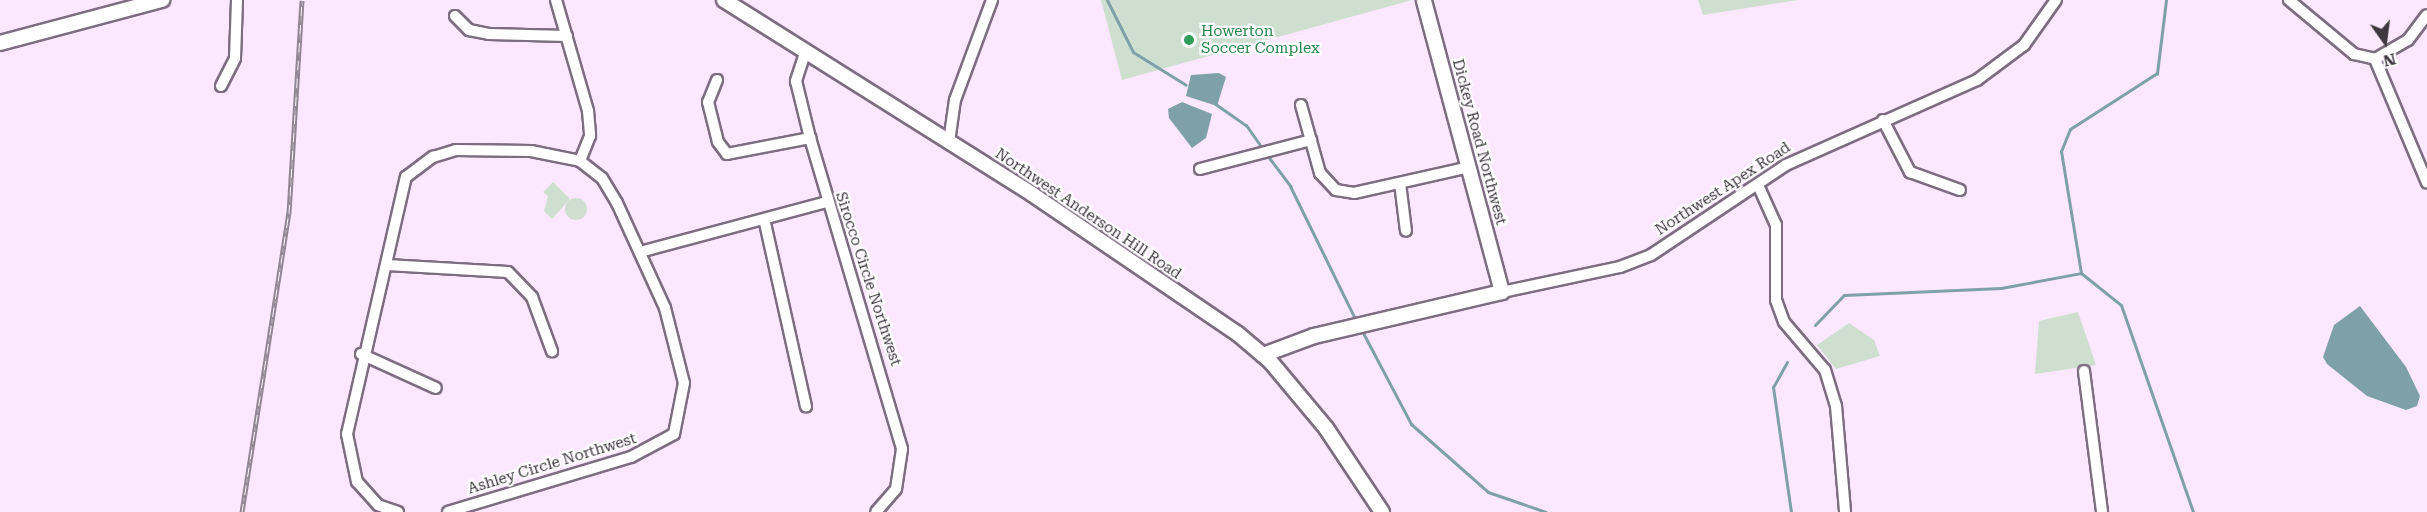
<!DOCTYPE html>
<html>
<head>
<meta charset="utf-8">
<style>
  body { margin:0 }
  #map { position:relative; width:2427px; height:512px; overflow:hidden; background:#fbe8ff; font-family:"Roboto Serif",serif }
  div>[style] { position:absolute }
  [style*='--x'] { left:calc(var(--x)*1px); top:calc(var(--y)*1px); width:calc(var(--w)*1px); rotate:calc(var(--a)*1deg) }
  .green>* { inset:0; background:#cedfd0 }
  .round { border-radius:50% }
  .water>* { inset:0; background:#7da0a9 }
  .stream>* { height:3px; margin:-1.5px; padding:0 1.5px; transform-origin:1.5px; border-radius:1.5px; background:#7da0a9 }
  .roads { filter:drop-shadow(2px 0 #7d6d81) drop-shadow(-2px 0 #7d6d81) drop-shadow(0 2px #7d6d81) drop-shadow(0 -2px #7d6d81) }
  .street>* { height:10px; margin:-5px; padding:0 5px; transform-origin:5px; border-radius:5px; background:#fff }
  .secondary>* { height:14px; margin:-7px; padding:0 7px; transform-origin:7px; border-radius:7px; background:#fff }
  .rail>* { height:5px; margin-top:-2.5px; transform-origin:0; background:repeating-linear-gradient(90deg,#fdfdfd 0 9px,#918594 0 18px); box-sizing:border-box; border-block:2px solid #918594 }
  .dots>* { width:16px; height:16px; translate:-50% -50%; box-sizing:border-box; border:3px solid #fdfdfd; border-radius:50% }
  span { translate:-50% -50%; white-space:nowrap; text-align:center; line-height:1.15; -webkit-text-stroke:4.5px #fdfdfd; paint-order:stroke }
  .leisure-label { font-size:15px; color:#27864d }
  .left { translate:0 -50%; text-align:left }
  .street-label { font-size:15px; color:#3e3740 }
  .north { position:absolute; left:2355px; top:12px; width:60px; height:60px; -webkit-text-stroke:4px #fdfdfd; paint-order:stroke; rotate:166deg; font-size:16px; font-weight:700; line-height:24px; text-align:center; color:#3e3740 }
  .north::after { content:''; display:block; margin:auto; width:21px; height:27px; background:#3e3740; clip-path:polygon(50% 0,100% 100%,50% 72%,0 100%) }
</style>
</head>
<body>
<div id="map">
  <div class="green">
    <i style="clip-path:polygon(1101px 0,1412px 0,1122px 80px)"></i>
    <i style="clip-path:polygon(1698px 0,1798px 0,1703px 15px)"></i>
    <i style="clip-path:polygon(553px 182px,570px 199px,552px 219px,544px 211px,548px 196px,543px 192px)"></i>
    <i class="round" style="left:565px;top:198px;width:22px;height:22px"></i>
    <i style="clip-path:polygon(2078px 312px,2096px 365px,2035px 374px,2039px 321px)"></i>
    <i style="clip-path:polygon(1849px 323px,1874px 340px,1880px 356px,1836px 369px,1817px 345px)"></i>
  </div>
  <div class="water">
    <i style="clip-path:polygon(1219px 73px,1226px 77px,1217px 106px,1186px 96px,1191px 75px)"></i>
    <i style="clip-path:polygon(1182px 102px,1212px 114px,1206px 138px,1192px 148px,1169px 118px,1168px 109px)"></i>
    <i style="clip-path:polygon(2360px 306px,2406px 367px,2420px 396px,2417px 406px,2406px 410px,2367px 396px,2327px 364px,2323px 357px,2334px 325px)"></i>
  </div>
  <div class="stream">
    <i style="--x:1107;--y:0;--w:58;--a:63.4"></i>
    <i style="--x:1133;--y:52;--w:62;--a:31.9"></i>
    <i style="--x:2166;--y:0;--w:74;--a:97"></i>
    <i style="--x:2157;--y:73;--w:103;--a:147.2"></i>
    <i style="--x:2070;--y:129;--w:24;--a:112"></i>
    <i style="--x:2061;--y:151;--w:124;--a:80.7"></i>
    <i style="--x:2081;--y:273;--w:51;--a:38.7"></i>
    <i style="--x:2121;--y:305;--w:219;--a:70.8"></i>
    <i style="--x:1214;--y:103;--w:39;--a:35"></i>
    <i style="--x:1246;--y:125;--w:29;--a:55"></i>
    <i style="--x:1267;--y:155;--w:39;--a:53"></i>
    <i style="--x:1290;--y:186;--w:153;--a:63.9"></i>
    <i style="--x:1815;--y:325;--w:42;--a:-46"></i>
    <i style="--x:1844;--y:295;--w:157;--a:-2.6"></i>
    <i style="--x:2001;--y:288;--w:81;--a:-10.6"></i>
    <i style="--x:1361;--y:329;--w:107;--a:62.2"></i>
    <i style="--x:1411;--y:424;--w:103;--a:41.4"></i>
    <i style="--x:1488;--y:492;--w:61;--a:19"></i>
    <i style="--x:1787;--y:362;--w:29;--a:119"></i>
    <i style="--x:1773;--y:387;--w:126;--a:81.8"></i>
  </div>
  <div class="roads">
    <div class="street">
      <i style="--x:556;--y:0;--w:116;--a:73.9"></i>
      <i style="--x:588;--y:111;--w:25;--a:85"></i>
      <i style="--x:590;--y:136;--w:27;--a:112"></i>
      <i style="--x:2289;--y:0;--w:85;--a:39.7"></i>
      <i style="--x:2354;--y:54;--w:22;--a:13"></i>
      <i style="--x:2375;--y:59;--w:38;--a:-30"></i>
      <i style="--x:2408;--y:40;--w:31;--a:-53"></i>
      <i style="--x:455;--y:16;--w:20;--a:45"></i>
      <i style="--x:469;--y:30;--w:20;--a:11"></i>
      <i style="--x:489;--y:34;--w:78;--a:1.5"></i>
      <i style="--x:806;--y:50;--w:33;--a:108"></i>
      <i style="--x:796;--y:81;--w:59;--a:76.2"></i>
      <i style="--x:810;--y:138;--w:324;--a:73.5"></i>
      <i style="--x:902;--y:449;--w:40;--a:98.5"></i>
      <i style="--x:896;--y:489;--w:30;--a:131"></i>
      <i style="--x:2375;--y:59;--w:134;--a:67.2"></i>
      <i style="--x:717;--y:80;--w:24;--a:112"></i>
      <i style="--x:708;--y:102;--w:41;--a:76"></i>
      <i style="--x:718;--y:142;--w:15;--a:53"></i>
      <i style="--x:727;--y:154;--w:85;--a:-10.9"></i>
      <i style="--x:221;--y:86;--w:31;--a:-63"></i>
      <i style="--x:235;--y:58;--w:58;--a:-88"></i>
      <i style="--x:1301;--y:105;--w:71;--a:74.4"></i>
      <i style="--x:1320;--y:173;--w:23;--a:47"></i>
      <i style="--x:1336;--y:190;--w:18;--a:9"></i>
      <i style="--x:1354;--y:193;--w:118;--a:-12.7"></i>
      <i style="--x:1883;--y:120;--w:59;--a:62.6"></i>
      <i style="--x:1910;--y:172;--w:53;--a:19.8"></i>
      <i style="--x:949;--y:142;--w:42;--a:-81.9"></i>
      <i style="--x:955;--y:100;--w:107;--a:-69.7"></i>
      <i style="--x:1200;--y:169;--w:115;--a:-14.6"></i>
      <i style="--x:1400;--y:183;--w:48;--a:82.9"></i>
      <i style="--x:1758;--y:185;--w:44;--a:65.8"></i>
      <i style="--x:1776;--y:225;--w:75;--a:90"></i>
      <i style="--x:1776;--y:300;--w:23;--a:70"></i>
      <i style="--x:1784;--y:322;--w:63;--a:49.5"></i>
      <i style="--x:1825;--y:370;--w:38;--a:73"></i>
      <i style="--x:1836;--y:406;--w:106;--a:85.1"></i>
      <i style="--x:765;--y:223;--w:188;--a:77.4"></i>
      <i style="--x:640;--y:252;--w:193;--a:-15"></i>
      <i style="--x:387;--y:265;--w:121;--a:3.3"></i>
      <i style="--x:508;--y:272;--w:35;--a:46"></i>
      <i style="--x:532;--y:297;--w:58;--a:69.7"></i>
      <i style="--x:1502;--y:292;--w:121;--a:-12"></i>
      <i style="--x:1620;--y:267;--w:33;--a:-21"></i>
      <i style="--x:1651;--y:255;--w:162;--a:-33.7"></i>
      <i style="--x:1786;--y:165;--w:209;--a:-24"></i>
      <i style="--x:1977;--y:80;--w:59;--a:-36.7"></i>
      <i style="--x:2024;--y:45;--w:55;--a:-54.6"></i>
      <i style="--x:361;--y:354;--w:82;--a:24.4"></i>
      <i style="--x:2084;--y:371;--w:142;--a:82.7"></i>
      <i style="--x:398;--y:512;--w:21;--a:-161"></i>
      <i style="--x:378;--y:505;--w:31;--a:-132"></i>
      <i style="--x:357;--y:482;--w:49;--a:-101.8"></i>
      <i style="--x:347;--y:434;--w:264;--a:-77.1"></i>
      <i style="--x:406;--y:177;--w:34;--a:-37"></i>
      <i style="--x:433;--y:157;--w:24;--a:-17"></i>
      <i style="--x:456;--y:150;--w:75;--a:0.8"></i>
      <i style="--x:531;--y:151;--w:50;--a:11.5"></i>
      <i style="--x:580;--y:161;--w:28;--a:38"></i>
      <i style="--x:602;--y:178;--w:29;--a:59"></i>
      <i style="--x:617;--y:203;--w:115;--a:65.4"></i>
      <i style="--x:665;--y:308;--w:77;--a:75.8"></i>
      <i style="--x:684;--y:383;--w:52;--a:101.1"></i>
      <i style="--x:674;--y:434;--w:49;--a:151.9"></i>
      <i style="--x:631;--y:457;--w:191;--a:163.3"></i>
    </div>
    <div class="secondary">
      <i style="--x:724;--y:0;--w:364;--a:32.2"></i>
      <i style="--x:1032;--y:194;--w:249;--a:34.2"></i>
      <i style="--x:1238;--y:334;--w:42;--a:40.2"></i>
      <i style="--x:1270;--y:361;--w:87;--a:50.1"></i>
      <i style="--x:1326;--y:428;--w:101;--a:56.3"></i>
      <i style="--x:0;--y:43;--w:168;--a:-14.9"></i>
      <i style="--x:1263;--y:355;--w:54;--a:-20.4"></i>
      <i style="--x:1314;--y:336;--w:193;--a:-13.2"></i>
      <i style="--x:1502;--y:292;--w:302;--a:-105"></i>
    </div>
  </div>
  <div class="rail">
    <i style="--x:242;--y:512;--w:303;--a:-81.1"></i>
    <i style="--x:289;--y:213;--w:213;--a:-86.5"></i>
  </div>
  <div class="dots">
    <i style="left:1189px;top:40px;background:#2e9e5b"></i>
  </div>
  <div class="leisure-label">
    <span class="left" style="left:1201px;top:40px">Howerton<br>Soccer Complex</span>
  </div>
  <div class="street-label">
    <span style="left:1479px;top:142px;rotate:75deg">Dickey Road Northwest</span>
    <span style="left:1723px;top:189px;rotate:-33deg">Northwest Apex Road</span>
    <span style="left:1088px;top:214px;rotate:34deg">Northwest Anderson Hill Road</span>
    <span style="left:868px;top:279px;rotate:72deg">Sirocco Circle Northwest</span>
    <span style="left:552px;top:464px;rotate:-17deg">Ashley Circle Northwest</span>
  </div>
  <div class="north">N</div>
</div>
</body>
</html>
